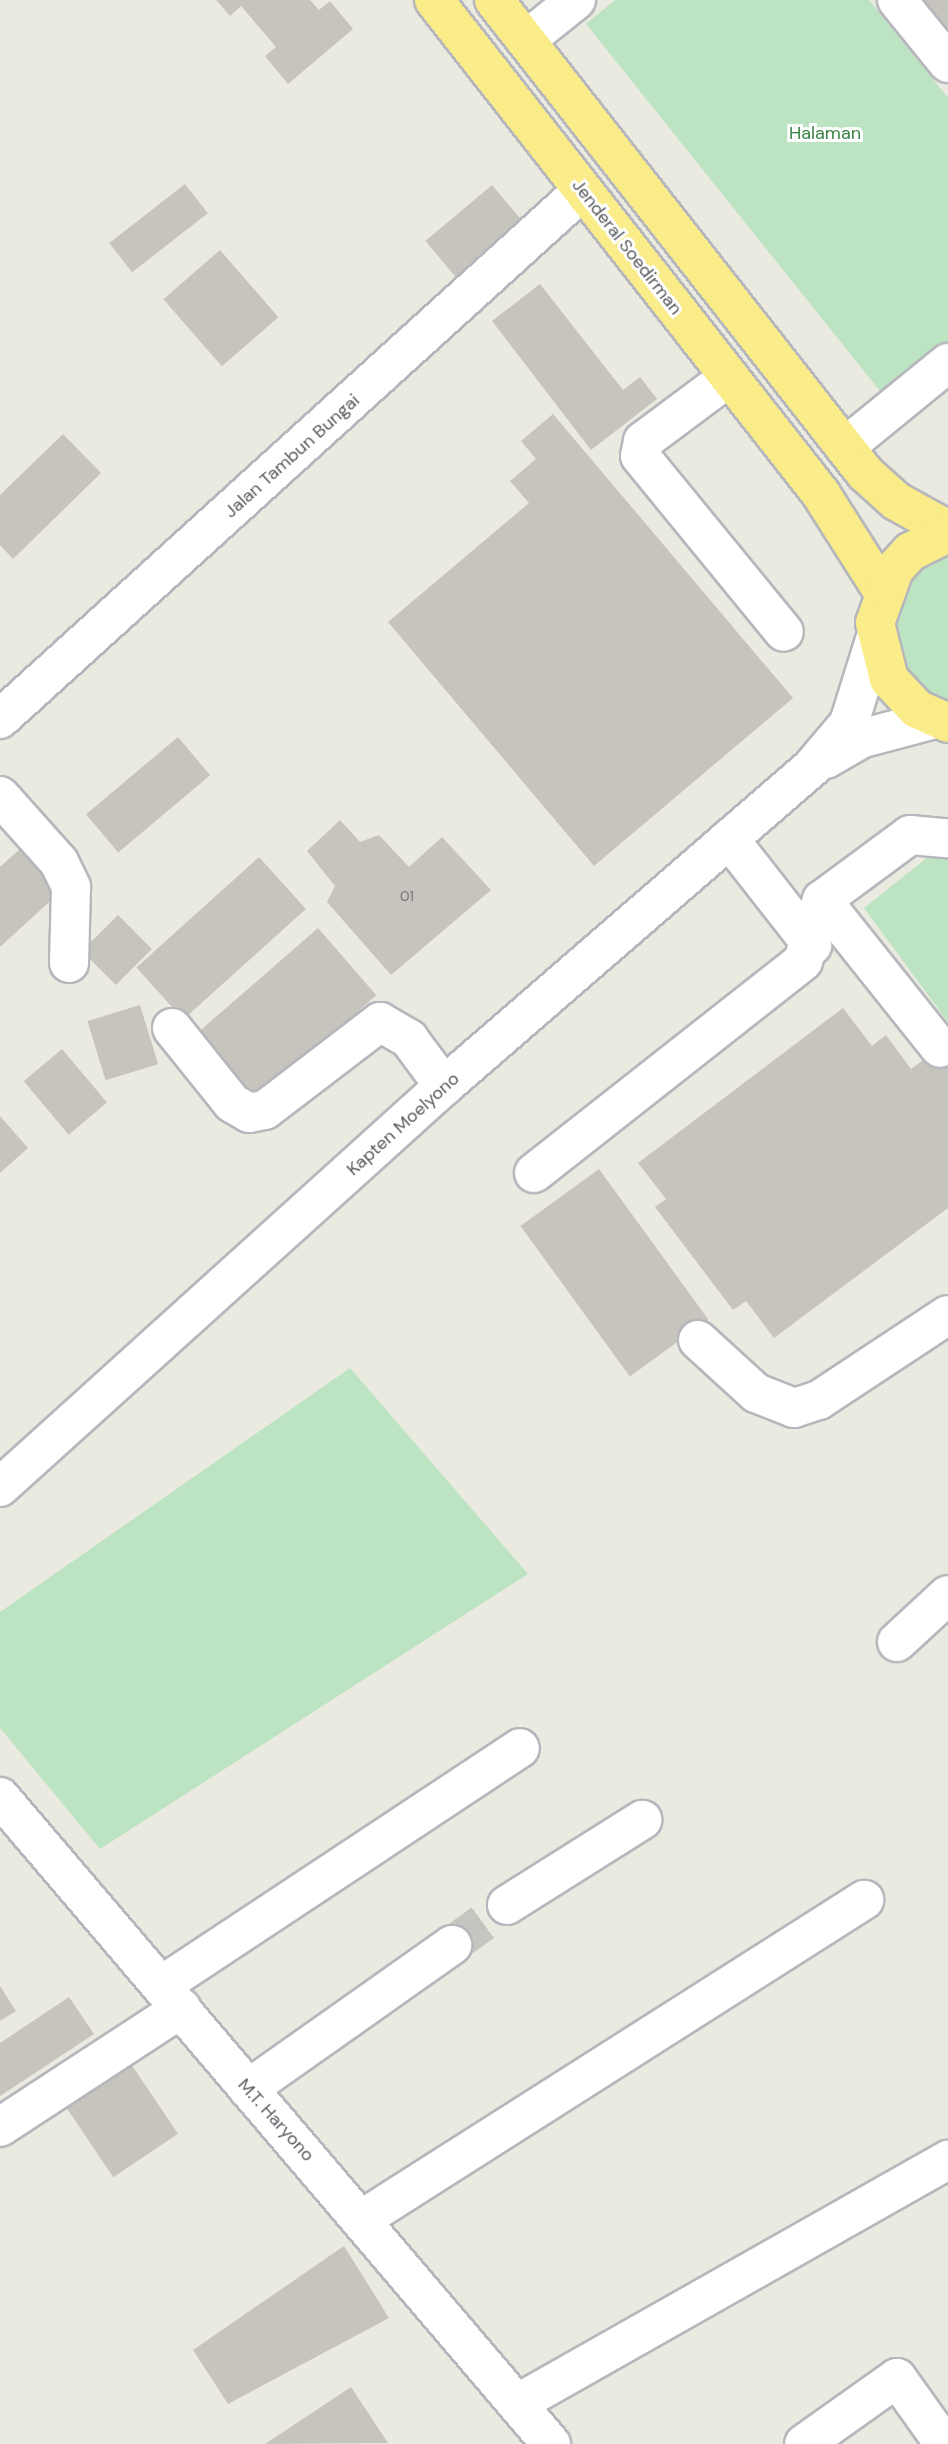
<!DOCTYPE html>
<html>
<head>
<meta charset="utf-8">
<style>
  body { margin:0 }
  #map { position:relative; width:948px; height:2444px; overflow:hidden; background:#ebeae0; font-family:"DM Sans",sans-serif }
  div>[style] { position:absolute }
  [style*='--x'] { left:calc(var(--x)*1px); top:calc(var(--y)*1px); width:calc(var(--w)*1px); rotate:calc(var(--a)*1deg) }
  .green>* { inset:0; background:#bce3c2 }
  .building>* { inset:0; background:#c6c4bd; transform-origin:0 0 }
  .minor-tunnel>* { height:38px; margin-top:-19px; transform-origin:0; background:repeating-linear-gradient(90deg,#c6c6c0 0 38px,transparent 0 57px) }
  .roads { filter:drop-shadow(2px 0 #b6b7bc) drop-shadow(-2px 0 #b6b7bc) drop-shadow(0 2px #b6b7bc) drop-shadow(0 -2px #b6b7bc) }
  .minor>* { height:38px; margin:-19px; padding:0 19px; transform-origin:19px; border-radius:19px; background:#fff }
  .highway>* { height:38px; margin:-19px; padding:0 19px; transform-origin:19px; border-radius:19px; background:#f9ec89 }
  span { translate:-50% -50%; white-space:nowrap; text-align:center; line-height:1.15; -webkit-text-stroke:6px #fff; paint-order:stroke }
  .number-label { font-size:14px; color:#747577 }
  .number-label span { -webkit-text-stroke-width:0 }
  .park-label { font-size:18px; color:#378144 }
  .street-label { font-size:18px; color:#595b60 }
</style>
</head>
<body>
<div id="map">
  <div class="green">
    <i style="clip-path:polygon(615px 0,869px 0,948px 98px,948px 353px,888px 401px,586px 24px)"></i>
    <i style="clip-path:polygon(948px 551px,948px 714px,910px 690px,889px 614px,916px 568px)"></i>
    <i style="clip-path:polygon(933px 853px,948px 855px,948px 1022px,864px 908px)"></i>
    <i style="clip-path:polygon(350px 1368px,528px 1574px,100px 1849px,0 1728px,0 1612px)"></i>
  </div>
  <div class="building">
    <i style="clip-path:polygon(216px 0,310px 0,319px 10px,330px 1px,353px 29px,288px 84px,265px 56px,276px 47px,241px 6px,230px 16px)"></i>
    <i style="clip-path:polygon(912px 0,948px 0,948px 34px)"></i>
    <i style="left:185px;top:184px;width:37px;height:96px;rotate:52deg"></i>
    <i style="left:492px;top:185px;width:54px;height:87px;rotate:50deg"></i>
    <i style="left:220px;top:250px;width:89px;height:75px;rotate:49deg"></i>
    <i style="clip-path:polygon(540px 284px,623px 390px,640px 377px,657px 399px,591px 450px,492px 321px)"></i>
    <i style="clip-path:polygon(553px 414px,793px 698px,594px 866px,388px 622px,529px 503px,510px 481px,536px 459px,521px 441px)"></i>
    <i style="clip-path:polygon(63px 434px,101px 473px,13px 559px,0 545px,0 495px)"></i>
    <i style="left:178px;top:737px;width:50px;height:120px;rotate:50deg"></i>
    <i style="clip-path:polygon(340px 820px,360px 842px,379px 835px,409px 867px,442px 837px,491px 890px,391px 975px,327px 902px,335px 886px,307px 851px)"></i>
    <i style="clip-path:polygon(20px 849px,60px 892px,0 947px,0 867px)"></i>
    <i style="left:259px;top:857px;width:70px;height:165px;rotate:48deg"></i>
    <i style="left:118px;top:915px;width:48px;height:51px;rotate:45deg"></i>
    <i style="left:318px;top:928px;width:89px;height:174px;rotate:49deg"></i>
    <i style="left:140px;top:1005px;width:62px;height:55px;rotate:73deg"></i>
    <i style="clip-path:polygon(843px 1008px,872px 1046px,886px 1035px,911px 1069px,948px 1042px,948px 1208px,774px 1338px,746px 1301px,733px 1310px,655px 1207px,666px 1199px,638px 1163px)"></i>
    <i style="left:62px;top:1049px;width:70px;height:50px;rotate:50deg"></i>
    <i style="clip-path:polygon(0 1116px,28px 1148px,0 1173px)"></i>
    <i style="left:599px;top:1169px;width:186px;height:97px;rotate:54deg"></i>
    <i style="clip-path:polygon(0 1986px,16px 2011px,0 2021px)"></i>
    <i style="clip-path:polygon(69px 1997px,94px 2034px,0 2096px,0 2043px)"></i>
    <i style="left:131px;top:2064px;width:84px;height:78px;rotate:56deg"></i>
    <i style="clip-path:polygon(344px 2246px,389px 2318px,228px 2404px,193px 2350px)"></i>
    <i style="clip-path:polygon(351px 2387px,388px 2443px,265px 2444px)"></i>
  </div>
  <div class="minor-tunnel">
    <i style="--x:452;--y:1945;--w:68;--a:-36"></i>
  </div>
  <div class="roads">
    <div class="minor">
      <i style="--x:897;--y:0;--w:81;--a:51"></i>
      <i style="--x:526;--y:40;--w:64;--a:-38.7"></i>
      <i style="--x:729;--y:377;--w:107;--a:143.3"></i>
      <i style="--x:643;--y:441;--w:15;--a:101"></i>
      <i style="--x:640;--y:456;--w:227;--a:50.7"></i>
      <i style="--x:845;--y:447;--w:133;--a:-39.2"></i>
      <i style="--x:0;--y:719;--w:786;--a:-42.21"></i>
      <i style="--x:826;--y:759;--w:39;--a:-30"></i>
      <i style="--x:860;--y:739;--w:78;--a:-14.9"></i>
      <i style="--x:0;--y:796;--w:89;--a:48.2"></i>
      <i style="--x:59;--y:862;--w:28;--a:64"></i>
      <i style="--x:71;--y:887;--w:76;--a:91.5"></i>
      <i style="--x:729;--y:839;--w:135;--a:51.9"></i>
      <i style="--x:822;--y:900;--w:189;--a:51.4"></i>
      <i style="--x:172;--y:1028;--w:96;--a:51.3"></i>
      <i style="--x:232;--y:1103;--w:20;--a:30"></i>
      <i style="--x:249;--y:1113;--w:16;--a:-11"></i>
      <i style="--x:265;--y:1110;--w:145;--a:-37.4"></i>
      <i style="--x:380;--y:1022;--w:34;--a:30"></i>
      <i style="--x:409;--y:1039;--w:59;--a:53.3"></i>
      <i style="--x:534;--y:1173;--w:342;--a:-38.2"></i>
      <i style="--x:803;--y:961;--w:64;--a:-72.7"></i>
      <i style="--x:822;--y:900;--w:109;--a:-36.5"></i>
      <i style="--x:910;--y:835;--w:38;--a:5"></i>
      <i style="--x:698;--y:1340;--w:79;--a:42.4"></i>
      <i style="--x:756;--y:1393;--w:41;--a:21.5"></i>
      <i style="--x:794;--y:1408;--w:26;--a:-18"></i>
      <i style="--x:819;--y:1400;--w:154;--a:-33.4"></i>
      <i style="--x:0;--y:1487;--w:598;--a:-42.09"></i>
      <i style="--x:444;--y:1086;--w:487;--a:-40.9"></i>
      <i style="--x:812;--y:767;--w:57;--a:-49.9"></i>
      <i style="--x:849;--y:723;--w:87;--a:-72.6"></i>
      <i style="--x:897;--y:1642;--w:69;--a:-42.7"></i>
      <i style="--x:0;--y:1797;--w:850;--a:49.58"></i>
      <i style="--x:507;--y:1905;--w:160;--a:-32.2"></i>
      <i style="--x:162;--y:1985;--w:429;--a:-33.5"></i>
      <i style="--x:248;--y:2089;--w:250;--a:-35.2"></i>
      <i style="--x:0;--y:2127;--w:217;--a:-33.2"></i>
      <i style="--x:364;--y:2218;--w:593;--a:-32.46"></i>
      <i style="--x:520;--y:2402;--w:492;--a:-29.5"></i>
      <i style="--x:804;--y:2444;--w:114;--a:-35.4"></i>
      <i style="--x:897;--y:2378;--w:81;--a:54.5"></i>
    </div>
    <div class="highway">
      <i style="--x:434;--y:0;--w:628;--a:51.92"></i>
      <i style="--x:821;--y:494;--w:114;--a:57.6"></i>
      <i style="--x:494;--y:0;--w:601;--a:51.89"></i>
      <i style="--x:865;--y:473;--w:42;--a:42.1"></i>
      <i style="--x:896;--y:501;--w:60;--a:29.1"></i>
      <i style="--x:948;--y:533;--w:42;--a:153.4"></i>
      <i style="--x:910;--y:552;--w:24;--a:132"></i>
      <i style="--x:894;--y:570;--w:56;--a:109.7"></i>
      <i style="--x:875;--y:623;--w:58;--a:76"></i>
      <i style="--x:889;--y:679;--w:41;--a:47"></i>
      <i style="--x:917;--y:709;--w:34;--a:24"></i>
    </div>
  </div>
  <div class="number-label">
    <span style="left:407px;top:896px">01</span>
  </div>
  <div class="park-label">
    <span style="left:825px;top:133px">Halaman</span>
  </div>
  <div class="street-label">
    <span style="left:627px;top:247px;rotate:52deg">Jenderal Soedirman</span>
    <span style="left:292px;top:456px;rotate:-42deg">Jalan Tambun Bungai</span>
    <span style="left:403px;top:1124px;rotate:-42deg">Kapten Moelyono</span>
    <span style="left:276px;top:2120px;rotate:48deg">M.T. Haryono</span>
  </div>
</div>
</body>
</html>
